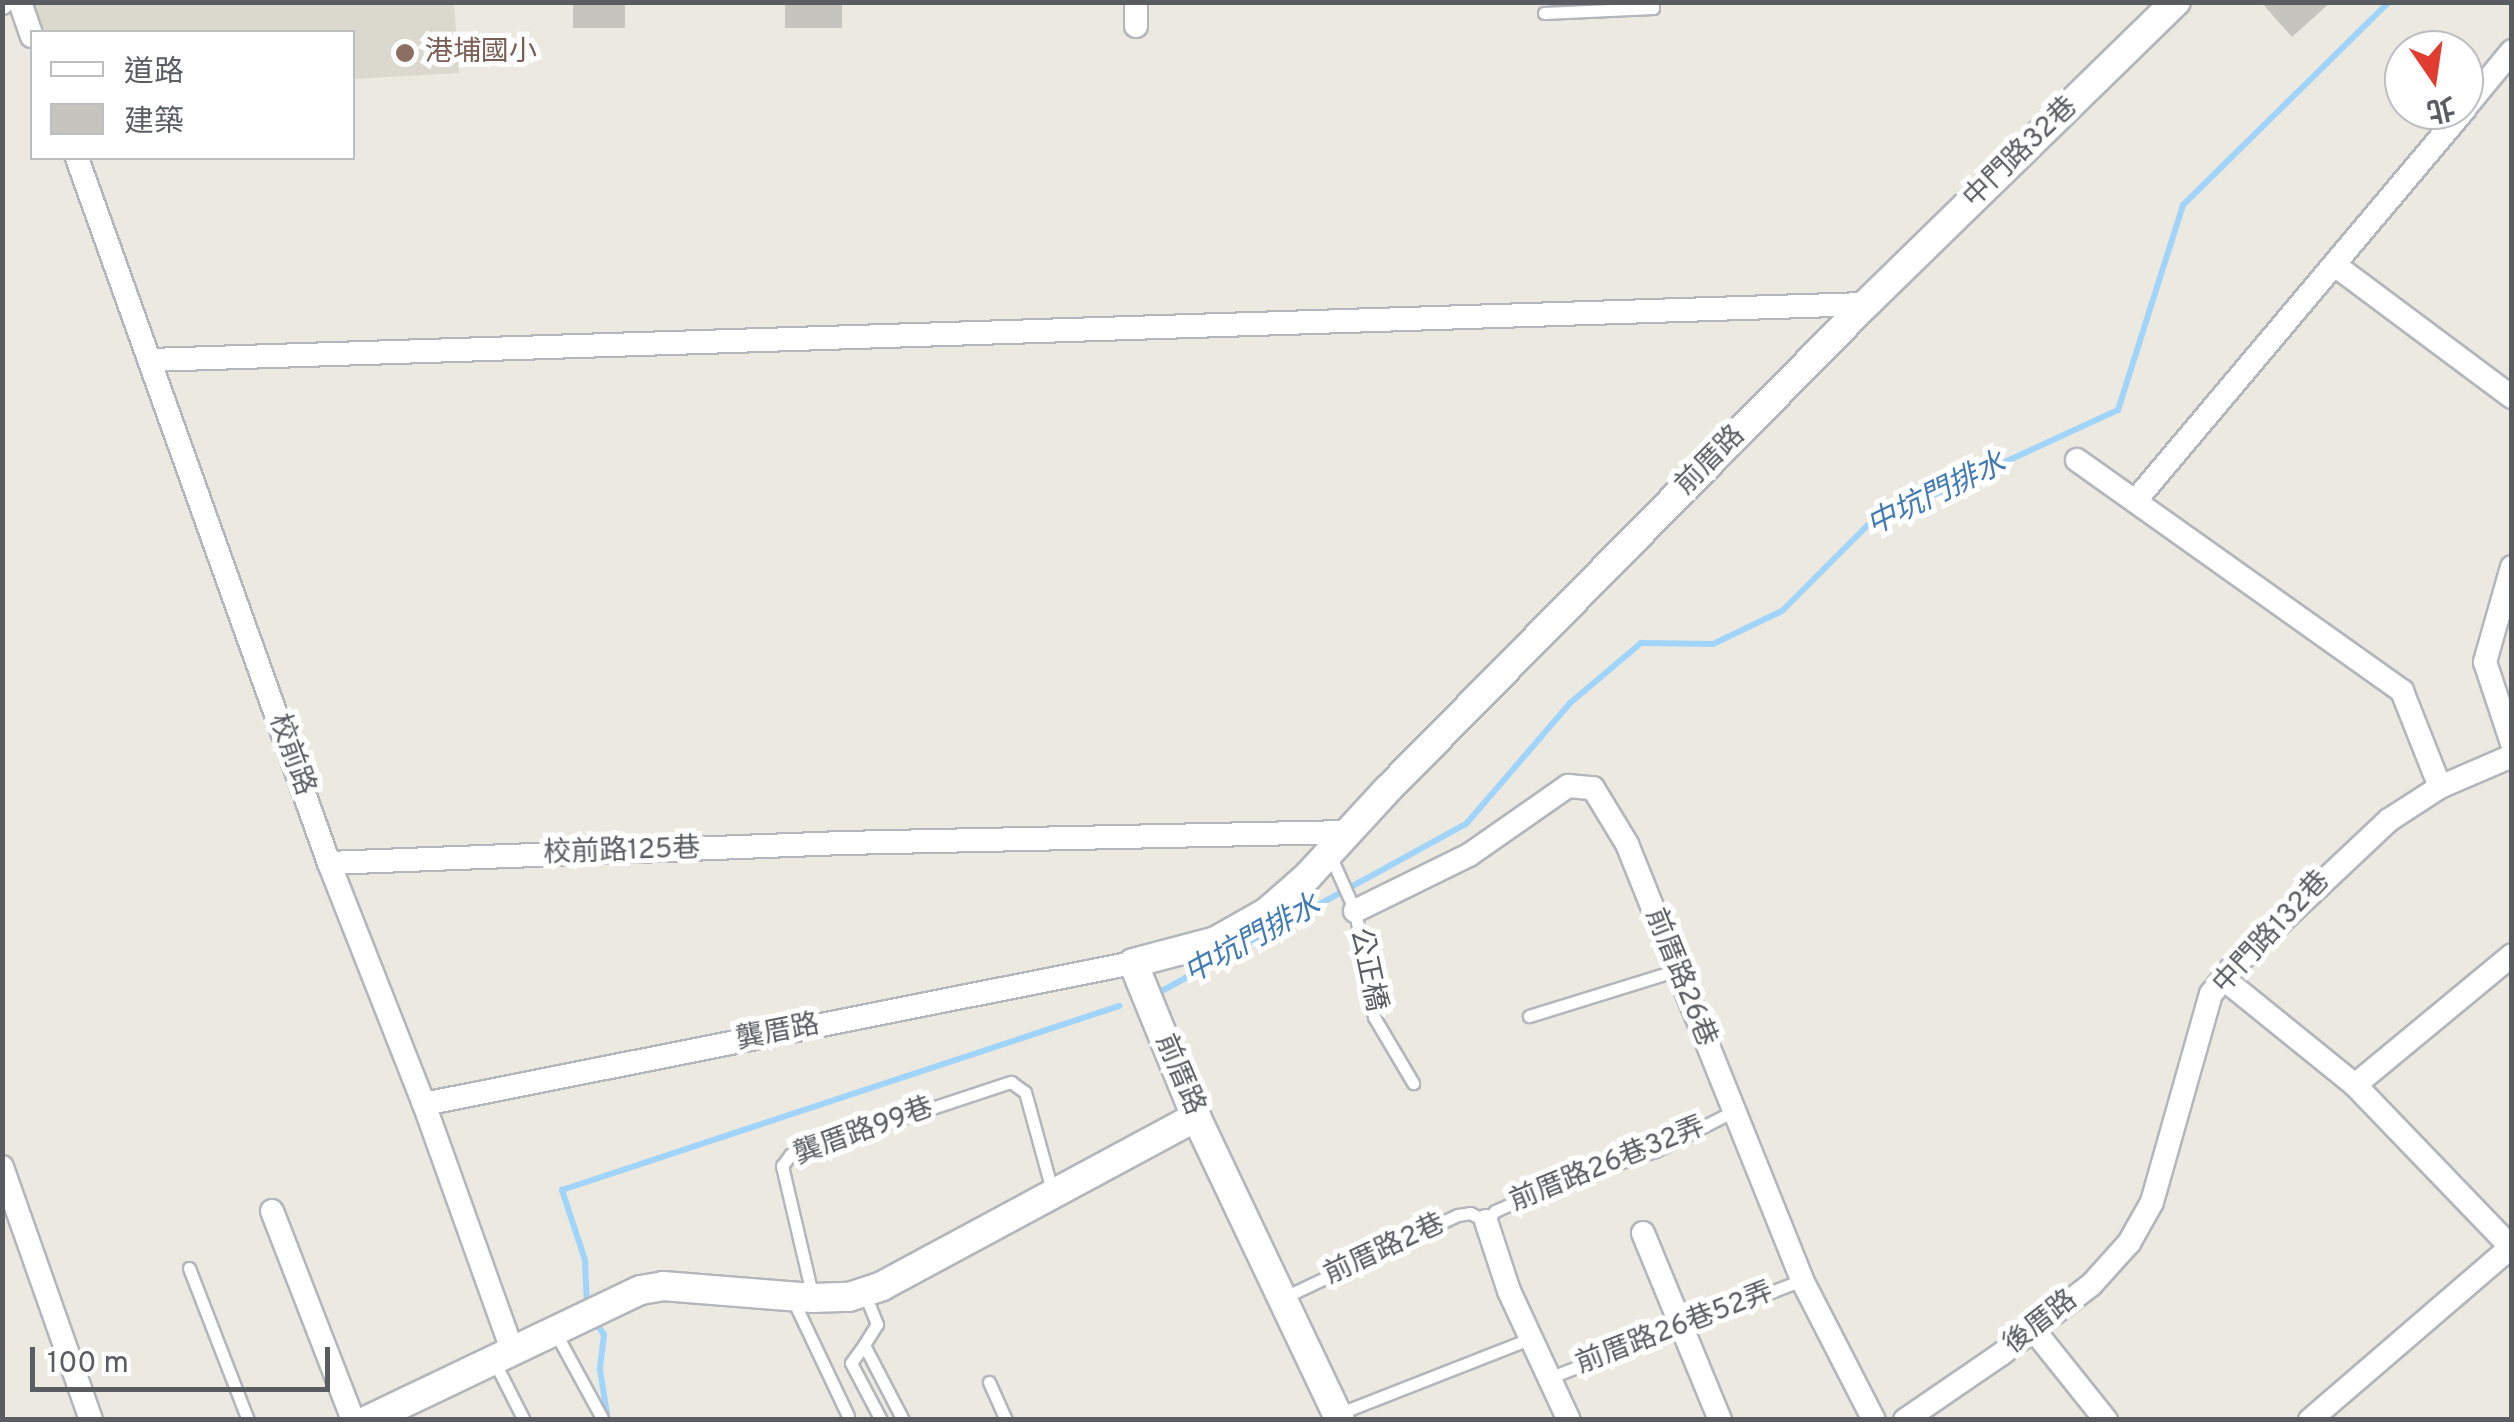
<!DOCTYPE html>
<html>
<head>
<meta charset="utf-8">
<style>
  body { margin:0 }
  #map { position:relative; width:2514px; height:1422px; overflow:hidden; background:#ebe9e0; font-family:Overpass,"Noto Sans TC",sans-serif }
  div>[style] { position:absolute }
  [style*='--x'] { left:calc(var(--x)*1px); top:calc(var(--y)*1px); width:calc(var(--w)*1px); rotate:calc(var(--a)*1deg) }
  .education>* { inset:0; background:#dbd8ce }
  .stream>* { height:6px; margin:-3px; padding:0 3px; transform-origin:3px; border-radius:3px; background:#a1d4fb }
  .building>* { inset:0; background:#c6c4be; transform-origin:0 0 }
  .roads { filter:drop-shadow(2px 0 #b3b6bb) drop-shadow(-2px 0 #b3b6bb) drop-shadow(0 2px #b3b6bb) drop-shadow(0 -2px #b3b6bb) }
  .service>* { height:11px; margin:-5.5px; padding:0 5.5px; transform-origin:5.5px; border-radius:5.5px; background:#fff }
  .minor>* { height:22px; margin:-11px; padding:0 11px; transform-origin:11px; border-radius:11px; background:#fff }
  .tertiary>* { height:28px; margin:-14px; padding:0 14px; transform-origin:14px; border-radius:14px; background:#fff }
  .dots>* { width:28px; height:28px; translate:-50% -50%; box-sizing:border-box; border:5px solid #fff; border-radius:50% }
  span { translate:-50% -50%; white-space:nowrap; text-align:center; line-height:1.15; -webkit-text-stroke:10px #fff; paint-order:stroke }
  .education-label { font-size:28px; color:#785e54 }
  .left { translate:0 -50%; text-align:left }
  .street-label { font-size:28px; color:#595c61 }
  .water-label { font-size:30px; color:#427ab3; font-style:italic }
  .frame { position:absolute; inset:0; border:5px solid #595c61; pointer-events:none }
  .legend { position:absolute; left:30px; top:30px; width:325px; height:130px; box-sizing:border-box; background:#fff; border:2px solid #bdbec0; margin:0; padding:12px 18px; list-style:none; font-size:30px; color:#595c61 }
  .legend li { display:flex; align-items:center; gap:20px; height:50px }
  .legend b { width:50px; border:2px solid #bdbec0 }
  .north { position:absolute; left:2384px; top:30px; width:100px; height:100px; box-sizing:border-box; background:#fff; border:2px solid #bdbec0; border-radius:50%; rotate:167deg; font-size:28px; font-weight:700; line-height:40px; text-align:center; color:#595c61 }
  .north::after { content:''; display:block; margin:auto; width:35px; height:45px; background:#e13e31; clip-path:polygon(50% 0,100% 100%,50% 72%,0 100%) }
  .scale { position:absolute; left:30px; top:1347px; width:300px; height:45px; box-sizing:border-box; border:5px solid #595c61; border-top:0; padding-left:12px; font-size:30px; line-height:35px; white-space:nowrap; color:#595c61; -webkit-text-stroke:8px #fff; paint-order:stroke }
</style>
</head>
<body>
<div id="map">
  <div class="education">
    <i style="clip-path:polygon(29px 3px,454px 3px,459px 73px,353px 79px,352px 32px,38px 32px)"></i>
  </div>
  <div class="stream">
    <i style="--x:1160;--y:992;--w:349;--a:-28.8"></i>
    <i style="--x:1466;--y:824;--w:160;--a:-49.3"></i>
    <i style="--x:1570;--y:703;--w:93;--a:-40.2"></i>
    <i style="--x:1641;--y:643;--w:72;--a:0.8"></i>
    <i style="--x:1713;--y:644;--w:76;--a:-25.6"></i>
    <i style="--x:1782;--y:611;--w:122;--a:-45"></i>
    <i style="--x:1868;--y:525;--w:275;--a:-24.7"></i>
    <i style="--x:2118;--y:410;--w:215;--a:-72.4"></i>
    <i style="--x:2183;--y:205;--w:289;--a:-44.6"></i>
    <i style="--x:587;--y:1308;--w:48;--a:-92.4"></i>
    <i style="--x:585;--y:1260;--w:74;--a:-108.2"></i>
    <i style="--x:562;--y:1190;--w:587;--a:-18.28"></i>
    <i style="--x:594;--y:1319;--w:19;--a:58"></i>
    <i style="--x:604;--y:1335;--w:35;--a:97"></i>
    <i style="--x:600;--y:1370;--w:51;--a:80.9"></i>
  </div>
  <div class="building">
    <i style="left:573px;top:2px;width:52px;height:26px"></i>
    <i style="left:785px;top:2px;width:57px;height:26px"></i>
    <i style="clip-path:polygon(2261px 2px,2331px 2px,2292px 37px)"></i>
  </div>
  <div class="roads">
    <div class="service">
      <i style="--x:1544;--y:13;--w:109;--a:-2.6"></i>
      <i style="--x:1653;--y:8;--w:6;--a:-90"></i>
      <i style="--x:1330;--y:855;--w:61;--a:65.9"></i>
      <i style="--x:1355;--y:911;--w:108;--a:79.8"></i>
      <i style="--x:1374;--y:1017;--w:77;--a:59.4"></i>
      <i style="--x:1529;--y:1016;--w:156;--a:-17.2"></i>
      <i style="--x:189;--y:1268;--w:163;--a:68.8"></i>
      <i style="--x:864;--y:1292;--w:35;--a:68"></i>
      <i style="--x:877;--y:1324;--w:25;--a:122"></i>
      <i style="--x:864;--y:1345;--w:85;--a:62.5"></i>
      <i style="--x:1285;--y:1297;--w:191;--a:-25.4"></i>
      <i style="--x:1458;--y:1215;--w:12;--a:-9"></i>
      <i style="--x:1470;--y:1213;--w:18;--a:27"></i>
      <i style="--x:1486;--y:1221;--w:13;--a:-48"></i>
      <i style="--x:1495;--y:1211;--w:69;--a:-24"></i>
      <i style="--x:1558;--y:1183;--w:102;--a:-18.3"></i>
      <i style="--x:1655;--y:1151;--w:86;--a:-26.9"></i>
      <i style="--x:813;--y:1298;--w:136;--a:-103.2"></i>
      <i style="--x:782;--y:1166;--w:14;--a:-54"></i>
      <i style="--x:790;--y:1155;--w:233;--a:-18.3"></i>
      <i style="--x:1011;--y:1082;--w:17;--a:36"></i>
      <i style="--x:1025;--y:1092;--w:106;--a:74.6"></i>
      <i style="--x:793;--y:1300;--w:128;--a:64.6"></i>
      <i style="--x:554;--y:1330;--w:100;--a:61.4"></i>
      <i style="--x:864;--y:1345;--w:22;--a:126"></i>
      <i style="--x:851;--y:1363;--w:64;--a:62.2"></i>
      <i style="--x:493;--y:1359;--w:68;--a:63.1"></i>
      <i style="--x:1549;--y:1378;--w:271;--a:-21.2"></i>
      <i style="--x:989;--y:1382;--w:42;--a:65.9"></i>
      <i style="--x:1335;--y:1415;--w:211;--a:-21.4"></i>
    </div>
    <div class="minor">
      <i style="--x:20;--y:2;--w:36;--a:71"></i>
      <i style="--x:1136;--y:2;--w:24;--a:90"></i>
      <i style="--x:2;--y:3;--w:1;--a:-45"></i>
      <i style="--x:2464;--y:109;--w:75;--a:-50.4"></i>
      <i style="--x:77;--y:158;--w:749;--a:70.33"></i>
      <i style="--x:329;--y:863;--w:259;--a:68.5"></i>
      <i style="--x:424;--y:1104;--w:261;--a:70.3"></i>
      <i style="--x:2336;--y:266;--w:219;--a:36.7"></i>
      <i style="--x:150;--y:360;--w:1717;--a:-1.87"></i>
      <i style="--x:2077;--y:460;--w:399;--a:35.4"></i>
      <i style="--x:2402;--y:691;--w:103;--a:68.4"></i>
      <i style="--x:2136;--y:500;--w:510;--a:-49.94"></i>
      <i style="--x:2512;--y:567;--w:99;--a:105.9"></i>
      <i style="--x:2485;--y:662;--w:85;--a:71.6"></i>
      <i style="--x:329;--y:863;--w:514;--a:-2.23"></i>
      <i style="--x:843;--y:843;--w:504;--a:-1.25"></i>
      <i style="--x:1355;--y:911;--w:127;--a:-26.2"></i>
      <i style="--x:1469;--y:855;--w:121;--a:-34.9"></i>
      <i style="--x:1568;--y:786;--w:25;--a:5"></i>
      <i style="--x:1593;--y:788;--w:66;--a:58.7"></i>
      <i style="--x:1627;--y:844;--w:470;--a:68.1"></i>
      <i style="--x:1802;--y:1280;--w:157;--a:62.8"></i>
      <i style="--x:2224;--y:979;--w:169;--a:39"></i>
      <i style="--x:2355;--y:1085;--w:225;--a:46.1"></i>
      <i style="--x:2355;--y:1085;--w:204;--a:-39.6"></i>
      <i style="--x:424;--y:1104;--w:723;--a:-11.25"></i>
      <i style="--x:2;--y:1167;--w:268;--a:70.6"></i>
      <i style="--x:272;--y:1211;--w:224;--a:68.8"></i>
      <i style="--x:1486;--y:1221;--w:74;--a:71.8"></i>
      <i style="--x:1509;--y:1291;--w:142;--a:65.1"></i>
      <i style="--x:1643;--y:1233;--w:202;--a:67.6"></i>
      <i style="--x:2033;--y:1329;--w:117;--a:51.3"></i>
      <i style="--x:1905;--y:1420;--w:115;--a:-34.4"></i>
      <i style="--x:2000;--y:1355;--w:115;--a:-37.6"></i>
      <i style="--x:2091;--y:1285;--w:57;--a:-47.9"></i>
      <i style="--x:2129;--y:1243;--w:47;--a:-60.7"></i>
      <i style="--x:2152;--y:1202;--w:216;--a:-74.2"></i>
      <i style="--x:2211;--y:994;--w:36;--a:-51"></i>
      <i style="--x:2234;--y:966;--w:213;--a:-43.3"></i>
      <i style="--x:2389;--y:820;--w:61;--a:-32.9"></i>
      <i style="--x:2440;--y:787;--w:78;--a:-23.3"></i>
      <i style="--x:2310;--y:1420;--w:267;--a:-40.7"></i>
    </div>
    <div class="tertiary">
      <i style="--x:368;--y:1420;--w:302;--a:-25.5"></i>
      <i style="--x:641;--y:1290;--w:22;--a:-10"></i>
      <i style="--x:663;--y:1286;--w:150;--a:4.6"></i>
      <i style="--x:813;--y:1298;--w:36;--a:-2"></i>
      <i style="--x:849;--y:1297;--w:35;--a:-18"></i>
      <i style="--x:882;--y:1286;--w:357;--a:-28.3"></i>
      <i style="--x:1340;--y:1420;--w:335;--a:-115.4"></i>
      <i style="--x:1196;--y:1117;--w:166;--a:-112.2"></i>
      <i style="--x:1133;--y:963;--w:86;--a:-14.8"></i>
      <i style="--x:1216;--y:941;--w:59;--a:-29.6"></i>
      <i style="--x:1267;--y:912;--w:55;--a:-41.3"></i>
      <i style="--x:1308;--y:876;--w:118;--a:-47.4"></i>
      <i style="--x:1388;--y:789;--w:681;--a:-45.42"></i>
      <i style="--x:1866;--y:304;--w:433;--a:-44.3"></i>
    </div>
  </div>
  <div class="dots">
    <i style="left:405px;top:53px;background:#8d6e63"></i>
  </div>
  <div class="education-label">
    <span class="left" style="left:425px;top:53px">港埔國小</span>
  </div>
  <div class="street-label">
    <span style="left:2021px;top:153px;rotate:-44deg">中門路32巷</span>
    <span style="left:1711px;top:461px;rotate:-45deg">前厝路</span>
    <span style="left:291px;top:755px;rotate:70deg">校前路</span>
    <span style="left:622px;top:852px;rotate:-2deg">校前路125巷</span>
    <span style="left:2272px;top:933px;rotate:-47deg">中門路132巷</span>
    <span style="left:1367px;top:970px;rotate:78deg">公正橋</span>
    <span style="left:1680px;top:978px;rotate:68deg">前厝路26巷</span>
    <span style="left:778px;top:1033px;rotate:-11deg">龔厝路</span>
    <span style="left:1179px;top:1075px;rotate:67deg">前厝路</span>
    <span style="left:864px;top:1132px;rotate:-20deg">龔厝路99巷</span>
    <span style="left:1608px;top:1165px;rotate:-22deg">前厝路26巷32弄</span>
    <span style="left:1385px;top:1250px;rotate:-25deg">前厝路2巷</span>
    <span style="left:2041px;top:1323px;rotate:-38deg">後厝路</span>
    <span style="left:1675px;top:1329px;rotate:-21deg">前厝路26巷52弄</span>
  </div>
  <div class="water-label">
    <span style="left:1937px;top:496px;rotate:-26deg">中坑門排水</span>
    <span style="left:1253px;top:941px;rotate:-29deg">中坑門排水</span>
  </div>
  <div class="frame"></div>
  <ul class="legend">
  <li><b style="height:12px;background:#fff"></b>道路</li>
  <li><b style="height:28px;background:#c6c4be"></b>建築</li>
  </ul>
  <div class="north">北</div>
  <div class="scale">100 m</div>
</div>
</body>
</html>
